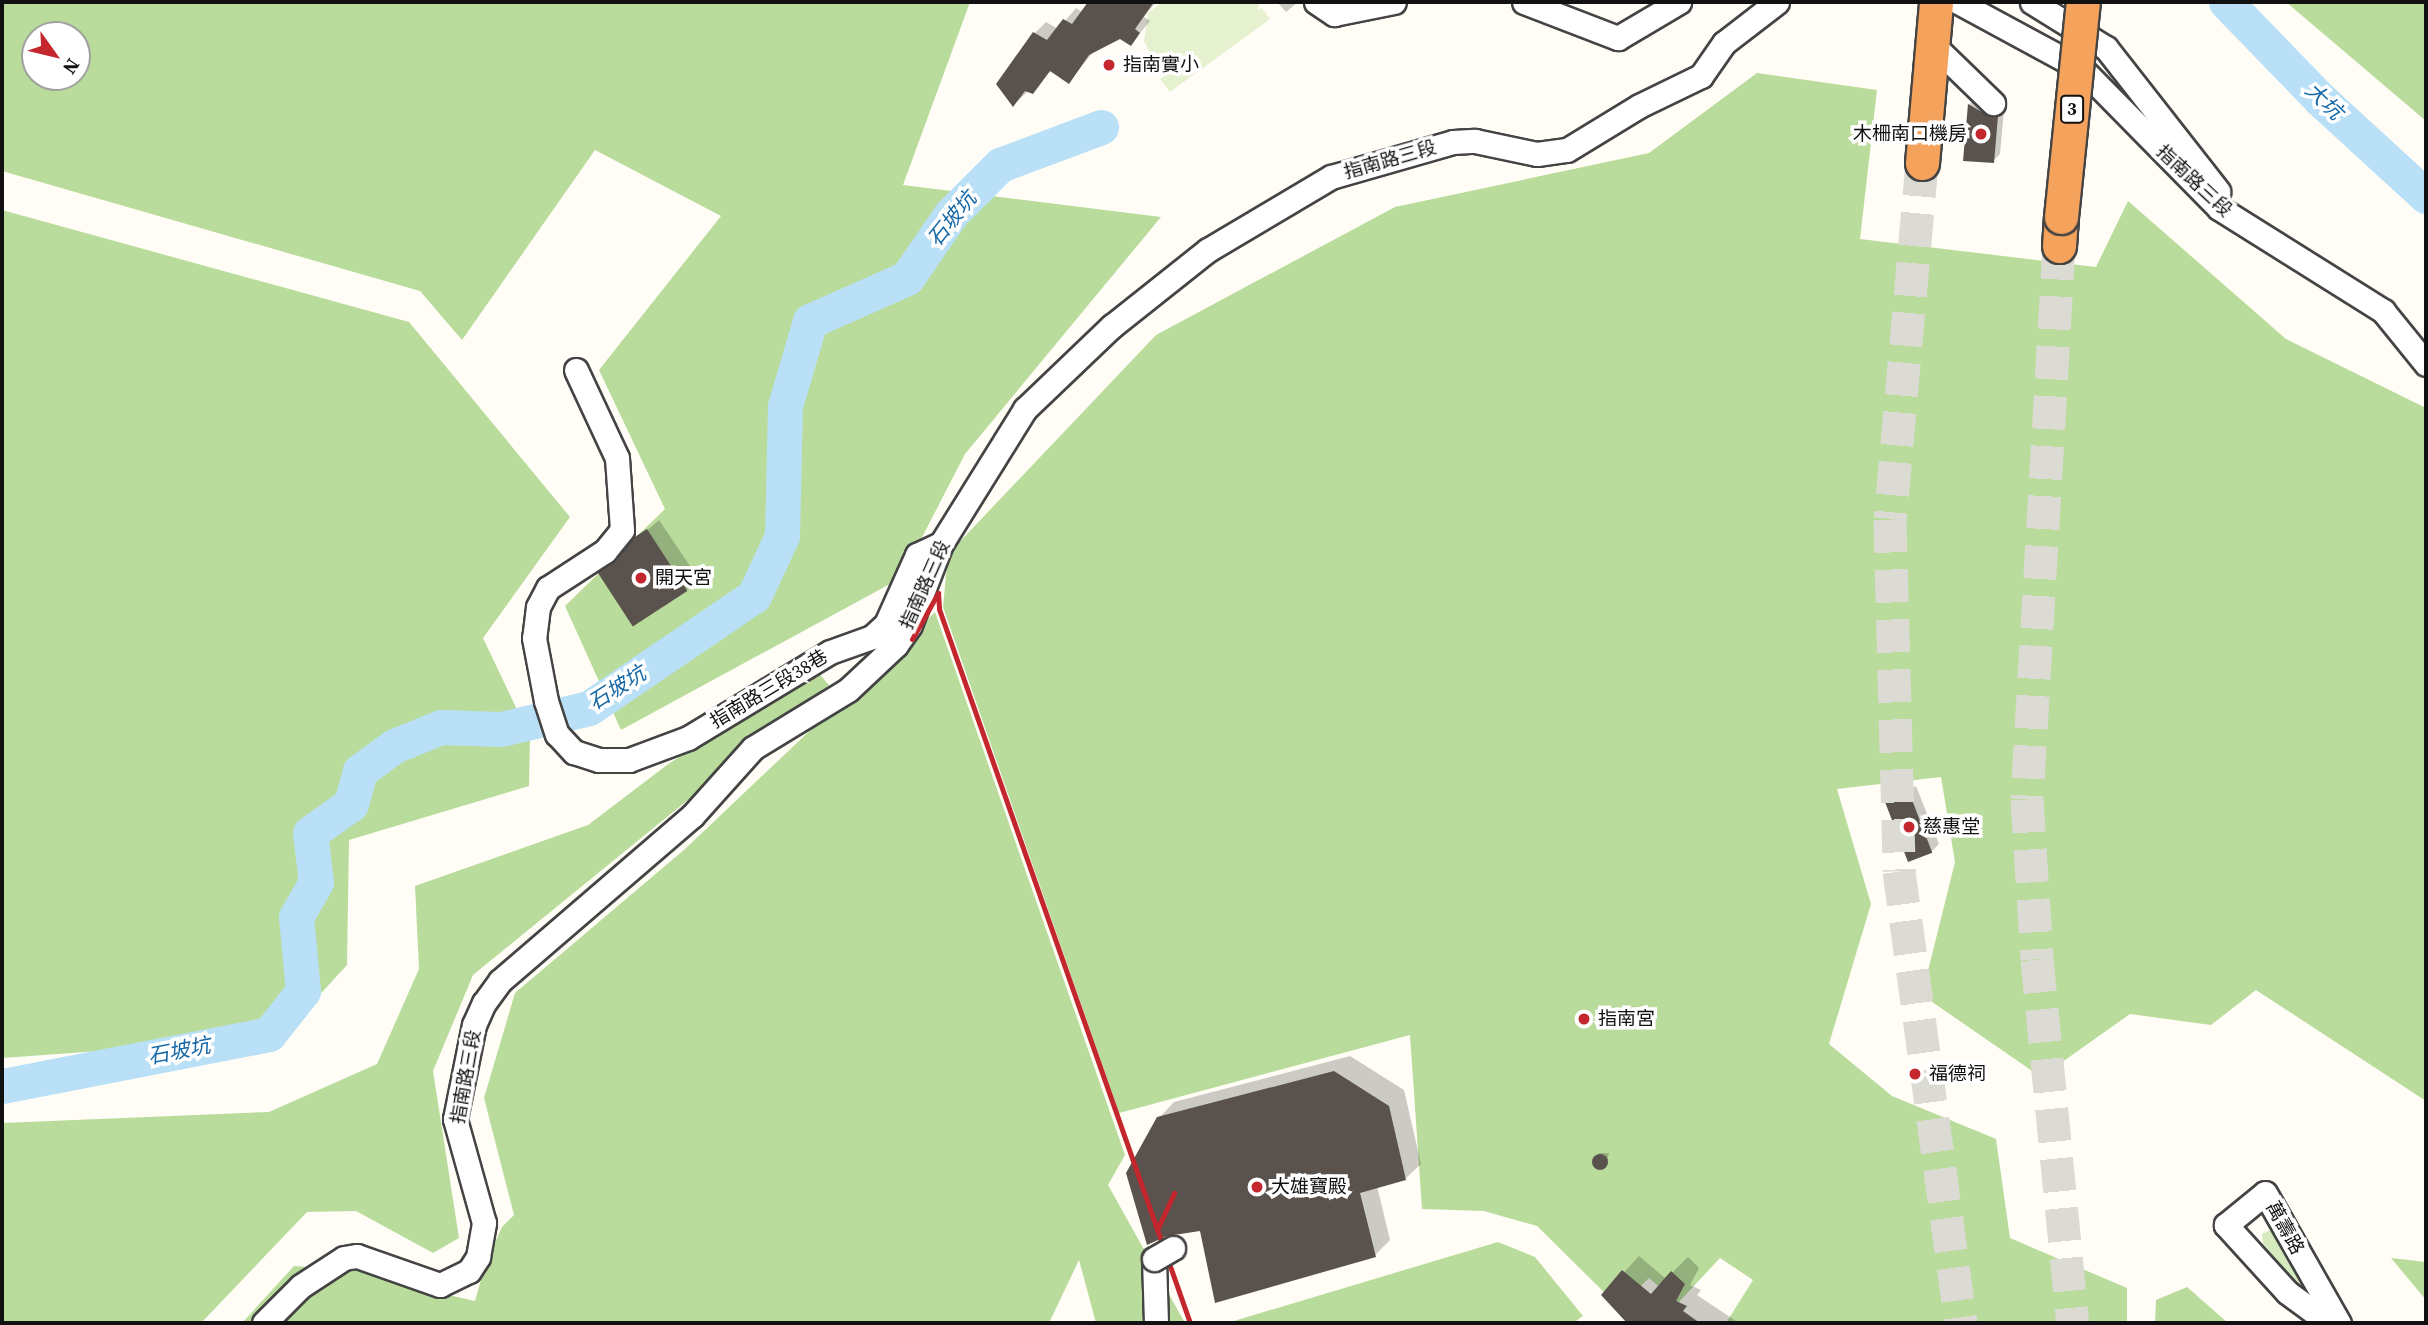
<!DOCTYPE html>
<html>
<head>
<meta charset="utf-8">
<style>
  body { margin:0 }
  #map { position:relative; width:2428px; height:1325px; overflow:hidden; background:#fffdf5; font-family:"Source Serif 4","Noto Sans TC",serif }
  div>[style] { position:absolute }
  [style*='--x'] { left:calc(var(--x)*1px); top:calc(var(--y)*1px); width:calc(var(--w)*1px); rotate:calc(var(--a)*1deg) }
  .green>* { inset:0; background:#d5ebbd }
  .forest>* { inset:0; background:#b9dc9c }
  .pitch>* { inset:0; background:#e6f2cf }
  .shadow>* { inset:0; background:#0003 }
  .river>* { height:35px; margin:-17.5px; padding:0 17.5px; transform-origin:17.5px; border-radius:17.5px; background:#b9e0f7 }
  .building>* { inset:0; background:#5a524d; transform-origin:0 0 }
  .round { border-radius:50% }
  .highway-tunnel>* { height:33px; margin-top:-16.5px; transform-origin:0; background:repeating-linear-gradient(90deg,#dbdad3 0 33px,transparent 0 50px) }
  .roads { filter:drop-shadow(2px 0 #444) drop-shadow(-2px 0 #444) drop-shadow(0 2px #444) drop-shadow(0 -2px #444) }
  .minor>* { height:23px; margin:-11.5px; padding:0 11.5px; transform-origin:11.5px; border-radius:11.5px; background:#fff }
  .highway>* { height:33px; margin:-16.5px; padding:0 16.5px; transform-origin:16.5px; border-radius:16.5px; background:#f5a25d }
  .rail>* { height:5px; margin:-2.5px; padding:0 2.5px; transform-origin:2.5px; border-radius:2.5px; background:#c4262e }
  .bridges { filter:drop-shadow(2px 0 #444) drop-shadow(-2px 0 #444) drop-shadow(0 2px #444) drop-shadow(0 -2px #444) }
  .minor-bridge>* { height:23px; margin:-11.5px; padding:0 11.5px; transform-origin:11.5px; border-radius:11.5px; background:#fff }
  .highway-bridge>* { height:33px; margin:-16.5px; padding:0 16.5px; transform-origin:16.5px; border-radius:16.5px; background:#f5a25d }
  .dots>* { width:19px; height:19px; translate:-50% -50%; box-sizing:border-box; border:4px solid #fff; border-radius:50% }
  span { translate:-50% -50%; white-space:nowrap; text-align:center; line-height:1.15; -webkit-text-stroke:7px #fff; paint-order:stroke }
  .shield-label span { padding:2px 5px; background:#fff; border:2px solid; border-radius:5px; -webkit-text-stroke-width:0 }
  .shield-label { font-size:18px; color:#111; font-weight:700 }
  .poi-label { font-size:19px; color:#111 }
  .left { translate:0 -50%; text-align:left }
  .right { translate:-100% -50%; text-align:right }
  .street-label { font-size:19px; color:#111 }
  .water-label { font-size:21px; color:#1768a6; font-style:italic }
  .frame { position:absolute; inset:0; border:4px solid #111; pointer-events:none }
  .north { position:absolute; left:21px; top:21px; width:70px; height:70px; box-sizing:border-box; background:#fff; border:2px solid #a0a0a0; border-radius:50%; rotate:124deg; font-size:19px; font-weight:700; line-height:28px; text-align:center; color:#111 }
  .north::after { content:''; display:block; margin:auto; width:24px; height:32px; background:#c4262e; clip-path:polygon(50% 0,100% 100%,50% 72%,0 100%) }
</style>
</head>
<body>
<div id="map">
  <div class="green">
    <i style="clip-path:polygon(2273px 1229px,2303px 1282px,2301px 1285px,2295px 1284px,2263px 1243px,2262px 1234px)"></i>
  </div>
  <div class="forest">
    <i style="clip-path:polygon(evenodd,2px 2px,970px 2px,903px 185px,1161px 217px,965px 454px,901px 578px,621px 730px,565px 606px,665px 509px,599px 370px,721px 216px,595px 150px,462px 340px,420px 291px,2px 171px,2px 2px,35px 35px,77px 35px,77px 77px,35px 77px,35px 35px)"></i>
    <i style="clip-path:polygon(2286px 2px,2426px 2px,2426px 121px)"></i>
    <i style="clip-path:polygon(1757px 73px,1877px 90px,1860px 239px,2096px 267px,2128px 201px,2286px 339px,2426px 408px,2426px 1101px,2256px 990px,2211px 1025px,2130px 1014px,2041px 1077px,1922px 995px,1955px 862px,1941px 777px,1837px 789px,1871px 904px,1829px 1044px,1892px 1096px,1996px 1139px,2010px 1238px,2127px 1288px,2127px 1323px,1726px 1323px,1753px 1280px,1720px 1258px,1678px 1303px,1649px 1278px,1619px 1307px,1537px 1226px,1484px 1211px,1422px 1209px,1410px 1035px,1119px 1113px,943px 607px,948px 554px,1156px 335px,1395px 207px,1649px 153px)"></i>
    <i style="clip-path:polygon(2px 210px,409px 322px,570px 517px,483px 638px,530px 737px,529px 786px,349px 840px,347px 965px,280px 1038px,2px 1058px)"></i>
    <i style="clip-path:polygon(935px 612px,1125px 1155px,1108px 1185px,1185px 1323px,1096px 1323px,1079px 1260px,1049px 1323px,242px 1323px,294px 1266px,385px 1273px,418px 1288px,475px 1301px,486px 1262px,502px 1227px,514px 1215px,484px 1098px,515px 993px,685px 849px)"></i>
    <i style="clip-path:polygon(815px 669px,829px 685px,473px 975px,433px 1071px,459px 1238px,433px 1253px,356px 1211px,307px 1212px,203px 1321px,2px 1323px,2px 1123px,269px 1112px,377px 1064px,419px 969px,415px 886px,588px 825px,667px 765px)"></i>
    <i style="clip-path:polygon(1498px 1242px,1535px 1257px,1583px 1316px,1573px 1323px,1227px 1323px)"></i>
    <i style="clip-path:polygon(2391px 1258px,2426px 1262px,2426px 1300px)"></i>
    <i style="clip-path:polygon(2187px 1287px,2228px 1323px,2155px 1323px,2156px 1300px)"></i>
  </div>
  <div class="pitch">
    <i style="clip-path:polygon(1162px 2px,1259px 2px,1258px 10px,1262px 8px,1270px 19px,1170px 92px,1160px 79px,1172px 71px,1152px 57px,1144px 41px,1148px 13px)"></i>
  </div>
  <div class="shadow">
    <i style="clip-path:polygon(1090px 2px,1156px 2px,1144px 17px,1150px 21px,1131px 44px,1120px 37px,1094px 51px,1069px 82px,1052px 70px,1013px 105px,1035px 33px,1046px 22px,1058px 29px,1076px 8px,1082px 12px)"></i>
    <i style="clip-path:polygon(1277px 2px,1298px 2px,1286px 12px)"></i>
    <i style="clip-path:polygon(1976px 98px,2004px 110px,2000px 154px,1993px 161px,1965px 159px,1969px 105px)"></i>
    <i style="clip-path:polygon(659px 520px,698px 578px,687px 590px,612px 561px)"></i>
    <i style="clip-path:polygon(1916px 786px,1939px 844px,1931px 852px,1887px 802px)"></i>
    <i style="clip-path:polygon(1350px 1056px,1404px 1090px,1421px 1164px,1405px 1179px,1377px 1186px,1390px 1240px,1375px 1255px,1201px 1229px,1159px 1118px,1174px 1102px)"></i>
    <i style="clip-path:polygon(1599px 1153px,1609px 1153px,1606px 1166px,1596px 1166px)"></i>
    <i style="clip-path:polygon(1639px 1256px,1666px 1279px,1688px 1257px,1699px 1268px,1690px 1285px,1701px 1290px,1697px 1295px,1739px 1323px,1631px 1323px,1603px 1295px)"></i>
  </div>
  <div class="river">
    <i style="--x:2226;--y:2;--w:135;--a:45.9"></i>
    <i style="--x:2320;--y:99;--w:144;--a:42.5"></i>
    <i style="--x:2;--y:1086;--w:272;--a:-11"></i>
    <i style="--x:269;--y:1034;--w:55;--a:-51.7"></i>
    <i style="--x:303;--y:991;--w:74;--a:-95.4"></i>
    <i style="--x:296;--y:917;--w:40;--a:-60.3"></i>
    <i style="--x:316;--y:882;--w:49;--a:-97"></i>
    <i style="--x:310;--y:833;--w:50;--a:-35.3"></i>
    <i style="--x:351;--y:804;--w:34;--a:-75"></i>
    <i style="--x:360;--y:771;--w:42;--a:-36.3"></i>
    <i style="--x:394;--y:746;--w:51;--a:-22"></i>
    <i style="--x:441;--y:727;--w:60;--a:1.9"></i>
    <i style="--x:501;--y:729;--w:90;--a:-13.4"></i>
    <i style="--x:589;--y:708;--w:199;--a:-34.2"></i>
    <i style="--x:754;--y:596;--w:66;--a:-65"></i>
    <i style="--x:782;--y:536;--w:130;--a:-88.7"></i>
    <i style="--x:785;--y:406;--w:89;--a:-73.6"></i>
    <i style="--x:810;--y:321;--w:106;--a:-23.9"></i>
    <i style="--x:907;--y:278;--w:78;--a:-55.5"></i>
    <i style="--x:951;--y:214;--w:69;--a:-45"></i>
    <i style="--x:1000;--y:165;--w:108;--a:-20.6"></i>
  </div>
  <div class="building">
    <i style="clip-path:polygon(1088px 2px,1154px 2px,1135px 29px,1140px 33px,1131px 46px,1120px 39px,1089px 55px,1069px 84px,1050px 71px,1033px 94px,1025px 91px,1013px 107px,996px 84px,1033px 32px,1047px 40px,1063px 19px,1072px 24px)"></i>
    <i style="clip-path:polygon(1968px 104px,1989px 116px,1998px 116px,1994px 163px,1963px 161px)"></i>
    <i style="left:647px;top:529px;width:74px;height:65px;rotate:57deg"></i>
    <i style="left:1909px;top:792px;width:65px;height:26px;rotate:69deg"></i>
    <i style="clip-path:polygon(1334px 1071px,1389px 1106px,1406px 1180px,1360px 1193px,1376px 1257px,1215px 1303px,1200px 1231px,1167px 1236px,1147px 1245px,1126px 1173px,1157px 1117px)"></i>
    <i class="round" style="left:1592px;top:1154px;width:16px;height:16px"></i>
    <i style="clip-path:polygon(1622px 1270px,1651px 1294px,1671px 1271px,1685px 1284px,1676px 1301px,1687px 1306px,1683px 1311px,1700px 1323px,1627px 1323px,1601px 1295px)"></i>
  </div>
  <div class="highway-tunnel">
    <i style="--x:1922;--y:163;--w:357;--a:95.1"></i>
    <i style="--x:1890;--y:519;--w:352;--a:88.5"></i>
    <i style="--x:1899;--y:871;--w:456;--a:82.2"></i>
    <i style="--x:2059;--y:246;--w:554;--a:93.31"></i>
    <i style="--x:2027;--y:799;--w:160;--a:86.4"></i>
    <i style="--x:2037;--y:959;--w:366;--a:84.4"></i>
  </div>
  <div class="roads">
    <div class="minor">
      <i style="--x:1316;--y:2;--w:22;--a:34"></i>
      <i style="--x:1334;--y:14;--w:61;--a:-11.3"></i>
      <i style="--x:1524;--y:2;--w:101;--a:21"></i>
      <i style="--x:1618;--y:38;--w:71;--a:-30.5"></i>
      <i style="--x:1958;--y:2;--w:141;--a:28.4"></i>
      <i style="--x:2082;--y:69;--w:195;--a:45.4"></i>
      <i style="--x:2219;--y:208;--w:194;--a:32.1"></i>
      <i style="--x:2383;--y:311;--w:68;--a:50.9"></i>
      <i style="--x:2032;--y:2;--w:87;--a:31.9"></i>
      <i style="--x:2106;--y:48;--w:182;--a:51.9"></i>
      <i style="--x:1930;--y:42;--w:88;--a:44.1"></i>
      <i style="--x:576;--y:370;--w:97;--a:65"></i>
      <i style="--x:617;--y:458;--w:72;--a:86"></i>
      <i style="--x:622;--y:530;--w:27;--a:129"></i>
      <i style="--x:605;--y:551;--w:68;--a:147"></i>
      <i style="--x:548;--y:588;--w:21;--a:118"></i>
      <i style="--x:538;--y:607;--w:31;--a:97"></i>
      <i style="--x:534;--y:638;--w:64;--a:79.2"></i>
      <i style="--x:546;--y:701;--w:35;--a:72"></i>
      <i style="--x:557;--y:734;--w:25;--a:47"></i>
      <i style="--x:574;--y:752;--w:26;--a:18"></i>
      <i style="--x:599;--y:760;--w:30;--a:0"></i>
      <i style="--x:629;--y:760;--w:63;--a:-20.4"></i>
      <i style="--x:688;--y:738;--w:166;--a:-31.2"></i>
      <i style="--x:830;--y:652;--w:45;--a:-19.7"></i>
      <i style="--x:872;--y:637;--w:19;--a:-43"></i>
      <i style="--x:886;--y:624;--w:76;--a:-65.8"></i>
      <i style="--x:917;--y:555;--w:26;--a:-25"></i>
      <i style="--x:1154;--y:1259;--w:64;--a:88.2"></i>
      <i style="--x:264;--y:1323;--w:52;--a:-45"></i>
      <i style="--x:301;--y:1286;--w:51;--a:-33.1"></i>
      <i style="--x:344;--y:1258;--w:13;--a:-9"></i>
      <i style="--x:357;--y:1256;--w:88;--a:19.3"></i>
      <i style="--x:440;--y:1285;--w:32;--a:-26"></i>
      <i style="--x:469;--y:1271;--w:17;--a:-57"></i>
      <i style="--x:478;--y:1257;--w:35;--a:-80"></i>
      <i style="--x:484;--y:1223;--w:108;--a:-105.6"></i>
      <i style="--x:455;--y:1119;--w:96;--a:-78.6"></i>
      <i style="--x:474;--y:1025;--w:24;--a:-66"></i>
      <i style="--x:484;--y:1003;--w:27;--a:-54"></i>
      <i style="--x:500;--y:981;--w:253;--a:-40.7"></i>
      <i style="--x:692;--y:816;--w:91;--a:-48.1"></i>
      <i style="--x:753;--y:748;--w:111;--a:-31.4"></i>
      <i style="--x:848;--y:690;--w:66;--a:-43.2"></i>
      <i style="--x:896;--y:645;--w:24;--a:-55"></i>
      <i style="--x:910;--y:625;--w:87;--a:-69.1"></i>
      <i style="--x:941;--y:544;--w:159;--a:-58.1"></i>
      <i style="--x:1025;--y:409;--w:120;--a:-43.7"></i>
      <i style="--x:1112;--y:326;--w:122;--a:-38.4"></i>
      <i style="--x:1208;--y:250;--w:143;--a:-30.7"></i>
      <i style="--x:1331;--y:177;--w:127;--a:-16"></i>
      <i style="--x:1453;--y:142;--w:22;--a:-3"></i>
      <i style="--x:1475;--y:141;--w:63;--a:11.8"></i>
      <i style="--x:1537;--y:154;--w:30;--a:-8"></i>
      <i style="--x:1567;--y:150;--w:84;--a:-31.4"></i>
      <i style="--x:1639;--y:106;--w:69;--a:-25.8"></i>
      <i style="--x:1701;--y:76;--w:40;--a:-55.1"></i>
      <i style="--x:1724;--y:43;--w:67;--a:-37.7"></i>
      <i style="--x:2329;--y:1323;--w:52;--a:-143.6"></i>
      <i style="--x:2287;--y:1292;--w:91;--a:-132.3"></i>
      <i style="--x:2226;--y:1225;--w:50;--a:-39.4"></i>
      <i style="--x:2265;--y:1193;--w:150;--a:60.4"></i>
    </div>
    <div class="highway">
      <i style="--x:1922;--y:163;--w:162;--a:-85"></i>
      <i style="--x:2059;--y:246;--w:29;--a:-86"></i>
    </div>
  </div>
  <div class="rail">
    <i style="--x:912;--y:639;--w:53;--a:-60.5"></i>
    <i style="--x:938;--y:593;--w:16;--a:86"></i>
    <i style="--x:939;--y:609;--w:757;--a:70.63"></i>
    <i style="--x:1157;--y:1230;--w:41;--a:-65.3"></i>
  </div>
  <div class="bridges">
    <div class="minor-bridge">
      <i style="--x:1154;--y:1259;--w:22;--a:-30"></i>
    </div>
    <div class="highway-bridge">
      <i style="--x:2061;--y:217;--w:216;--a:-84.2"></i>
    </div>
  </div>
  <div class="dots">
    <i style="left:1109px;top:65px;background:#c4262e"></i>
    <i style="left:1981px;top:134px;background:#c4262e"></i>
    <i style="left:641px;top:578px;background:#c4262e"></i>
    <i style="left:1909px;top:827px;background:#c4262e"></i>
    <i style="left:1584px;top:1019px;background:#c4262e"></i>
    <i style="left:1915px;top:1074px;background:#c4262e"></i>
    <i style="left:1257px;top:1187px;background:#c4262e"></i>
  </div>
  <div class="shield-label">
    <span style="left:2072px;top:109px">3</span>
  </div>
  <div class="poi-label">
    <span class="left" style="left:1123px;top:65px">指南實小</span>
    <span class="right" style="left:1967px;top:134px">木柵南口機房</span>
    <span class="left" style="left:655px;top:578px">開天宮</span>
    <span class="left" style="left:1923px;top:827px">慈惠堂</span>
    <span class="left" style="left:1598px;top:1019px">指南宮</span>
    <span class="left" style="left:1929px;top:1074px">福德祠</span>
    <span class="left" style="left:1271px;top:1187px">大雄寶殿</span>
  </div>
  <div class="street-label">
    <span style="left:1390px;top:160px;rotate:-16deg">指南路三段</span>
    <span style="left:2194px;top:181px;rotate:43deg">指南路三段</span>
    <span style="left:925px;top:585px;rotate:-66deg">指南路三段</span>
    <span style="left:769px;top:689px;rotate:-31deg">指南路三段38巷</span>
    <span style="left:466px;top:1077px;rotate:-80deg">指南路三段</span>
    <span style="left:2285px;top:1228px;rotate:61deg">萬壽路</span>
  </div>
  <div class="water-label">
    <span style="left:2324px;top:101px;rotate:44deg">大坑</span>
    <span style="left:952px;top:219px;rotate:-51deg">石坡坑</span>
    <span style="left:617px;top:688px;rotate:-32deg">石坡坑</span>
    <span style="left:179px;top:1051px;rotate:-11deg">石坡坑</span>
  </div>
  <div class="frame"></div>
  <div class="north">N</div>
</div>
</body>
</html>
